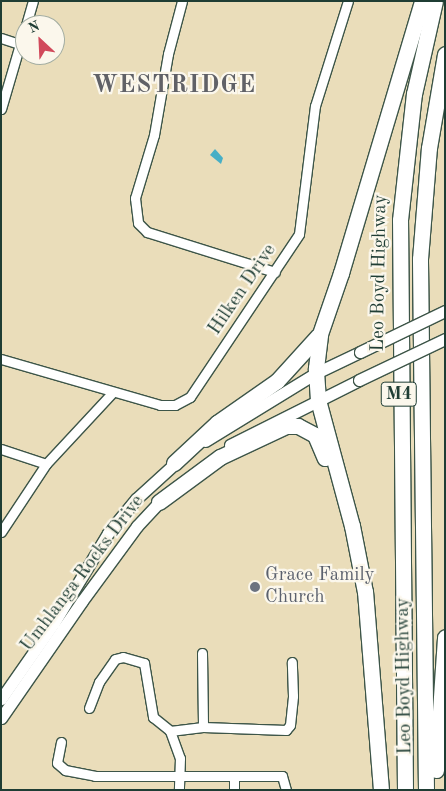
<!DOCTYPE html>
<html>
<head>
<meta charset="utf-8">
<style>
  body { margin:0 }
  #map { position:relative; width:446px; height:791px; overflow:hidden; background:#eaddba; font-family:"Old Standard TT",serif }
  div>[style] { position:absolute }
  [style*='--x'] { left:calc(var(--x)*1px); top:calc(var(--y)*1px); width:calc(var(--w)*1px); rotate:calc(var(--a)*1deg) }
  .water>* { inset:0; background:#47afc6 }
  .roads { filter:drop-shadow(1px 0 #3d5548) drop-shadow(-1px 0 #3d5548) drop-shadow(0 1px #3d5548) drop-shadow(0 -1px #3d5548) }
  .street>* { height:9px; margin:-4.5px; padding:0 4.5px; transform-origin:4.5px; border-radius:4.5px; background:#fff }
  .secondary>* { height:11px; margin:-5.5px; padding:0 5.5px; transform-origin:5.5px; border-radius:5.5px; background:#fff }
  .highway>* { height:15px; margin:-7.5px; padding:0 7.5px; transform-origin:7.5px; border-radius:7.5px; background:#fff }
  .bridges { filter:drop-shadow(1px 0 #3d5548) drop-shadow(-1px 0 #3d5548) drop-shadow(0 1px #3d5548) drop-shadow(0 -1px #3d5548) }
  .secondary-bridge>* { height:11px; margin:-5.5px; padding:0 5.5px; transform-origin:5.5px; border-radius:5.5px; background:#fff }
  .dots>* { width:14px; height:14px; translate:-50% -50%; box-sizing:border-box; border:2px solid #fbf7ec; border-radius:50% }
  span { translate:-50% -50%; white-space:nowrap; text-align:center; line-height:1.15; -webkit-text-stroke:4.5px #fbf7ec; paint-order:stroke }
  .shield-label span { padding:1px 4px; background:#fbf7ec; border:1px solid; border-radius:4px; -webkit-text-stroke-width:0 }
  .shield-label { font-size:18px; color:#1f3d34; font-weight:700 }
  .street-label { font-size:19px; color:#1f3d34 }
  .worship-label { font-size:19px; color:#5b616d }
  .left { translate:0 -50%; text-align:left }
  .district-label { font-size:24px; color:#606167; font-weight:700; letter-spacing:1px }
  .frame { position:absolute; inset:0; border:2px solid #1f3d34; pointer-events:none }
  .north { position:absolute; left:15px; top:15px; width:50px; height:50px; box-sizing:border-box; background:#fbf7ec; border:1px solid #a3ada2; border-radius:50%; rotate:335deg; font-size:14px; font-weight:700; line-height:20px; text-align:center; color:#1f3d34 }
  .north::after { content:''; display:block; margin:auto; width:18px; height:22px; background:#d1495b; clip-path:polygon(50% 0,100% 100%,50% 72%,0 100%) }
</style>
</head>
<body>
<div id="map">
  <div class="water">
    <i style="clip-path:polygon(215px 149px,223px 158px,221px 164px,210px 155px)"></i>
  </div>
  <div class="roads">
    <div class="street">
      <i style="--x:182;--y:1;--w:55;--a:104.8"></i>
      <i style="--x:168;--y:54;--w:82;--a:99.8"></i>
      <i style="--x:154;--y:135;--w:66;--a:106.8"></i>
      <i style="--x:135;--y:198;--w:25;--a:83"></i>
      <i style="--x:138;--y:223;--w:13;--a:45"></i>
      <i style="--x:147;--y:232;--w:134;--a:17.4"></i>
      <i style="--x:26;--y:25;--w:25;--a:-74"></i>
      <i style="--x:1;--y:38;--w:20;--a:18"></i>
      <i style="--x:1;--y:109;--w:85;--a:-73.7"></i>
      <i style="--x:1;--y:359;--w:166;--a:16.1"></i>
      <i style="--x:160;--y:405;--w:15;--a:0"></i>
      <i style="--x:175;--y:405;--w:17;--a:-28"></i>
      <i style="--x:190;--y:397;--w:196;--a:-56.2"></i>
      <i style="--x:299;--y:234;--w:129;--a:-82.9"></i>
      <i style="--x:315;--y:106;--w:110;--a:-72.6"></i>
      <i style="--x:1;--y:449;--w:47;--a:18.4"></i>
      <i style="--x:1;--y:532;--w:82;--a:-56.5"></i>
      <i style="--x:46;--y:464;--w:98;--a:-47.1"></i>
      <i style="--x:202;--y:653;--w:74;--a:89.2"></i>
      <i style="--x:89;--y:708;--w:28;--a:-69"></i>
      <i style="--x:99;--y:682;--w:28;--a:-55"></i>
      <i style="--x:115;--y:659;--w:8;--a:-14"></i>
      <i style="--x:123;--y:657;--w:22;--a:16"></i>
      <i style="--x:144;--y:663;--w:55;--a:80.5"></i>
      <i style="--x:153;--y:717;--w:22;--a:39"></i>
      <i style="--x:170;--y:731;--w:33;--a:-7"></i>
      <i style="--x:203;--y:727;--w:83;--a:2.1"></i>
      <i style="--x:286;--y:730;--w:6;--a:-51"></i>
      <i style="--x:290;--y:725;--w:29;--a:-84"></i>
      <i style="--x:293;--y:696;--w:34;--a:-92"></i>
      <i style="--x:170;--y:731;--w:29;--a:70"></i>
      <i style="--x:180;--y:758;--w:32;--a:92"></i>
      <i style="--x:61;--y:742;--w:21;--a:101"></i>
      <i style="--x:57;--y:763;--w:11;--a:41"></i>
      <i style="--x:65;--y:770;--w:31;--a:11"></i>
      <i style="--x:95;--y:776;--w:187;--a:0"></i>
      <i style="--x:282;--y:776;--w:15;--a:74"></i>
      <i style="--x:234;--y:776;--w:14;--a:90"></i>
    </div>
    <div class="secondary">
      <i style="--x:205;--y:441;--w:130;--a:-31.5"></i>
      <i style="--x:316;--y:373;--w:49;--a:-25.5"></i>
      <i style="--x:230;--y:445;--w:144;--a:-26.7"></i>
      <i style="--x:1;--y:699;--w:93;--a:-55.1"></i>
      <i style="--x:54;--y:623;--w:105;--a:-59"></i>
      <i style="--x:108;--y:533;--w:44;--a:-50.5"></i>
      <i style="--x:136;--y:499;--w:59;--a:-42.3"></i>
      <i style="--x:1;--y:718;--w:142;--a:-55.3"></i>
      <i style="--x:82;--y:601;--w:93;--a:-53.7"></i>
      <i style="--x:137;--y:526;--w:40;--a:-47"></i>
    </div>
    <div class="highway">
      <i style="--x:174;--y:463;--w:59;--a:-42.9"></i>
      <i style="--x:217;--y:423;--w:73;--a:-35"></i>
      <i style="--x:277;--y:381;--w:61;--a:-47.7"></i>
      <i style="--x:159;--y:502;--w:76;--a:-36.4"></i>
      <i style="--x:220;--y:457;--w:73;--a:-25.2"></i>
      <i style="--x:286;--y:426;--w:12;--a:0"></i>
      <i style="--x:298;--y:426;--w:19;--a:28"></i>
      <i style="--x:315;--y:435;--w:25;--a:67"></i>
      <i style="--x:436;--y:770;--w:133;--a:-86.1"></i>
      <i style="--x:381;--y:790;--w:199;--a:-94.6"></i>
      <i style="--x:365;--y:592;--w:67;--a:-101.1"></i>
      <i style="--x:352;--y:526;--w:131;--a:-105.1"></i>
      <i style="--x:318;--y:400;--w:32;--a:-94"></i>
      <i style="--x:316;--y:368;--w:34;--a:-83"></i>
      <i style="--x:320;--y:334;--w:65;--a:-71"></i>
      <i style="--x:341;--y:273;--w:284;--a:-73.4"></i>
      <i style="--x:405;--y:790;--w:570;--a:-90.5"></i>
      <i style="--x:400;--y:220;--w:127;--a:-83.7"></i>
      <i style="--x:414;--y:94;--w:95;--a:-77.3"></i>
      <i style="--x:426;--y:790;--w:531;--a:-90.65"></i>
      <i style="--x:420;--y:259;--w:111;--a:-85.4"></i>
      <i style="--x:429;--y:148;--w:95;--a:-80.3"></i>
    </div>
  </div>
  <div class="bridges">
    <div class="secondary-bridge">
      <i style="--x:360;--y:352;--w:94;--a:-25.8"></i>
      <i style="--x:359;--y:380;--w:95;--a:-25.5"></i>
    </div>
  </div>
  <div class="dots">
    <i style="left:255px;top:587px;background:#6b7280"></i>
  </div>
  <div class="shield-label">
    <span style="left:399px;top:394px">M4</span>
  </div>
  <div class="street-label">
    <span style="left:380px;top:273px;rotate:-89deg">Leo Boyd Highway</span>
    <span style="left:243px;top:290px;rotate:-56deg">Hilken Drive</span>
    <span style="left:83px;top:574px;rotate:-53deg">Umhlanga Rocks Drive</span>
    <span style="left:405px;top:676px;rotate:-91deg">Leo Boyd Highway</span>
  </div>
  <div class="worship-label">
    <span class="left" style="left:265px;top:587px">Grace Family<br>Church</span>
  </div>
  <div class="district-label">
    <span style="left:174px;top:87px">WESTRIDGE</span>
  </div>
  <div class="frame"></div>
  <div class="north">N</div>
</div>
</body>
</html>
